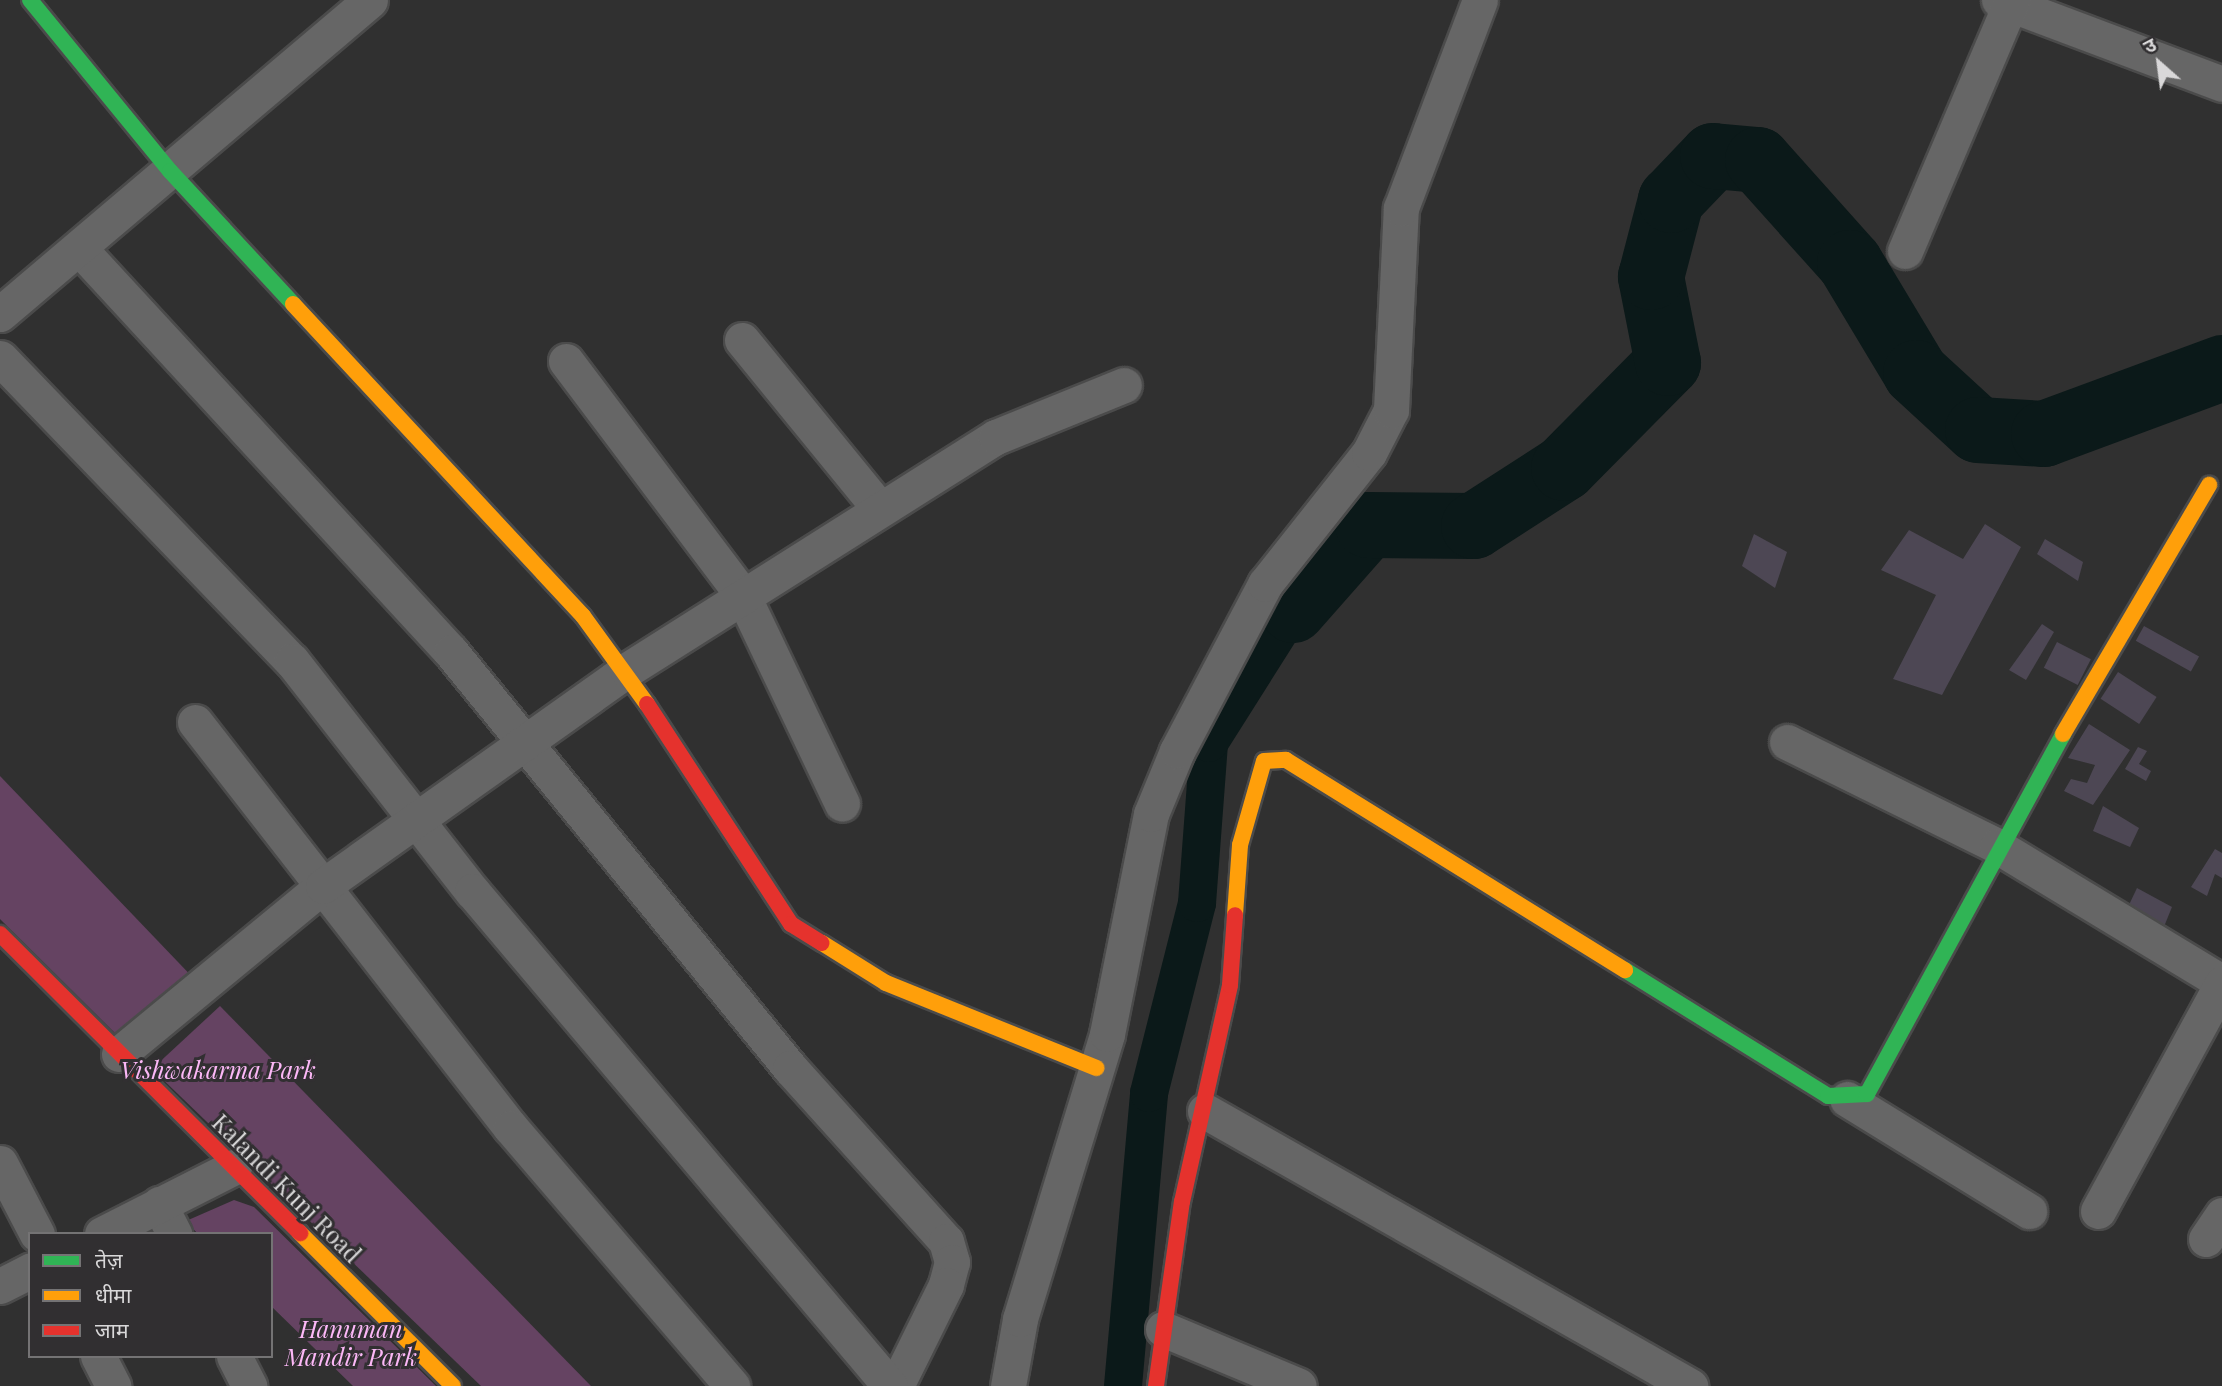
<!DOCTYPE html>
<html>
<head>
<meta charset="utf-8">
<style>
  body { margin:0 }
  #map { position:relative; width:2222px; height:1386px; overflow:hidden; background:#303030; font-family:"Playfair Display","Noto Sans Devanagari",serif }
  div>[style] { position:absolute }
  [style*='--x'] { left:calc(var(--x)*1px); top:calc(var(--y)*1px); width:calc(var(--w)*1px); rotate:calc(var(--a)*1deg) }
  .green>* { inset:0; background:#654362 }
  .canal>* { height:38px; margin:-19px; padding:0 19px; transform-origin:19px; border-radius:19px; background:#0b1919 }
  .river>* { height:66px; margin:-33px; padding:0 33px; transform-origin:33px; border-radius:33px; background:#0b1919 }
  .building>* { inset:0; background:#4d4754; transform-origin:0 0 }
  .roads { filter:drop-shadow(2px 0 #4b4b4b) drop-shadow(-2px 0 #4b4b4b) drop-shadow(0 2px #4b4b4b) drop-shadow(0 -2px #4b4b4b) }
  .street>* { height:35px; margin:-17.5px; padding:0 17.5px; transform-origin:17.5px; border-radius:17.5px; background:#666 }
  .fast>* { height:16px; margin:-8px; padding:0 8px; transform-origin:8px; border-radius:8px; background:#30b455 }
  .slow>* { height:16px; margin:-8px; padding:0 8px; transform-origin:8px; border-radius:8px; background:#ff9f0a }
  .jam>* { height:16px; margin:-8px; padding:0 8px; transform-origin:8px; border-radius:8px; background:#e5322d }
  span { translate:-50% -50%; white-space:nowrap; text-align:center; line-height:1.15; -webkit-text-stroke:6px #312f31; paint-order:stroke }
  .park-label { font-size:24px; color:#fcb8f7; font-style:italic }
  .street-label { font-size:24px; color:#d9d8d9 }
  .legend { position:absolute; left:28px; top:1232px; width:245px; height:126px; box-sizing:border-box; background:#312f31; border:2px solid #747374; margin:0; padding:9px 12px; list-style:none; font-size:21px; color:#d9d8d9 }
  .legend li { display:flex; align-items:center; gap:14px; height:35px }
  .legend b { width:35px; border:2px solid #747374 }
  .north { position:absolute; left:2124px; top:28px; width:70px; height:70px; -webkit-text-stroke:5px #312f31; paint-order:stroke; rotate:332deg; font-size:19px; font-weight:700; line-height:28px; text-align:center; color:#d9d8d9 }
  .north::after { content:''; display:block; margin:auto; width:24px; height:32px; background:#d9d8d9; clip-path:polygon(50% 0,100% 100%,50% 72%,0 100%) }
</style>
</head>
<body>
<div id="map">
  <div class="green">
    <i style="clip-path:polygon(0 776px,200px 985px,133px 1051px,0 919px)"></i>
    <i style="clip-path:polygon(220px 1006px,591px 1386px,481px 1386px,152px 1069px)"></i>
    <i style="clip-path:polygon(234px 1200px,254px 1207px,436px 1386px,353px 1386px,271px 1306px,271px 1234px,198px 1234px,186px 1221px)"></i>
  </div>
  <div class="canal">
    <i style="--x:1123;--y:1386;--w:294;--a:-84.9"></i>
    <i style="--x:1149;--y:1093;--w:196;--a:-75.8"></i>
    <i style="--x:1197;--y:903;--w:160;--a:-85.7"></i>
    <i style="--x:1209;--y:743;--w:157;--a:-57.7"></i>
  </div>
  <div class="river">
    <i style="--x:1293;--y:610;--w:113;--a:-48.6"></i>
    <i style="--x:1368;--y:525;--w:106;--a:0.5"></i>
    <i style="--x:1474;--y:526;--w:107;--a:-32.8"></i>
    <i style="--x:1564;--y:468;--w:148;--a:-45.3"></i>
    <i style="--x:1668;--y:363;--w:88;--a:-101.2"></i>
    <i style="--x:1651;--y:277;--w:80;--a:-75.4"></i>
    <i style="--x:1671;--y:200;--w:61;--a:-46.3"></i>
    <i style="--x:1713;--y:156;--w:45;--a:5.1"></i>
    <i style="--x:1758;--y:160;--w:138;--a:48.2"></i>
    <i style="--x:1850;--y:263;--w:128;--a:59"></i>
    <i style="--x:1916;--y:373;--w:84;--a:42.6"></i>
    <i style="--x:1978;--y:430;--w:66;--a:3.5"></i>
    <i style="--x:2044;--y:434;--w:190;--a:-20.3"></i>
  </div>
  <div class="building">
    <i style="clip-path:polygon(1985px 524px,2021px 547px,1942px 695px,1893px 679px,1936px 595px,1881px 570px,1909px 530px,1963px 559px)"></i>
    <i style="clip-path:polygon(1754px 534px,1787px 552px,1775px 588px,1742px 566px)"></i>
    <i style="clip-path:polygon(2045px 539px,2083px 562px,2078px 581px,2037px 554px)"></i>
    <i style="clip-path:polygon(2042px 624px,2054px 632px,2026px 680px,2009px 670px)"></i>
    <i style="left:2144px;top:626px;width:63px;height:17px;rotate:29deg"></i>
    <i style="left:2057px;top:642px;width:38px;height:29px;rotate:27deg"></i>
    <i style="left:2118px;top:672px;width:46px;height:32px;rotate:33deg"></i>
    <i style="clip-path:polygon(2089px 724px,2130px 750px,2093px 805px,2064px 791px,2071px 779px,2087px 783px,2095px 765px,2068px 758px)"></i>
    <i style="clip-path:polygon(2138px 747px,2147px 751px,2139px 764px,2151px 771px,2146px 781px,2125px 769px)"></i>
    <i style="clip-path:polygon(2103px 806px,2139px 828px,2130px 847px,2093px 831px)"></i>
    <i style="clip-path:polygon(2215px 849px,2222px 853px,2222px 878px,2215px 874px,2207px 896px,2191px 887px)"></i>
    <i style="clip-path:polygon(2137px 888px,2172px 907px,2161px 934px,2128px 907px)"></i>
  </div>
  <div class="roads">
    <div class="street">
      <i style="--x:1999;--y:0;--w:238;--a:20.6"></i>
      <i style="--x:79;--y:248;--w:549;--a:47.36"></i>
      <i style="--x:451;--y:652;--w:537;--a:50.82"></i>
      <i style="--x:790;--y:1068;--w:233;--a:48"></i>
      <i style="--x:946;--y:1241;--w:22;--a:74"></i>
      <i style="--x:952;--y:1262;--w:24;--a:105"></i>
      <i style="--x:946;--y:1285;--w:113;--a:116.3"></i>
      <i style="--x:1905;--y:251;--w:273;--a:-66.9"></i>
      <i style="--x:0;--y:314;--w:485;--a:-40.3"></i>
      <i style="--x:742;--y:340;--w:217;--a:50.8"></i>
      <i style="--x:0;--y:358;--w:421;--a:46.1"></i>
      <i style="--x:292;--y:661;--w:292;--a:52"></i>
      <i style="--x:472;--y:891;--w:648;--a:49.82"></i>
      <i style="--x:566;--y:361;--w:294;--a:53"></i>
      <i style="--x:743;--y:596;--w:230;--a:64.5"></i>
      <i style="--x:195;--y:722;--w:514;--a:52.11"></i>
      <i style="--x:511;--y:1128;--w:340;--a:49.4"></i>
      <i style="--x:1787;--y:742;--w:234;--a:26.3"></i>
      <i style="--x:1997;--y:846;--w:263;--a:31.2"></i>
      <i style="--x:119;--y:1054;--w:264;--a:-39.5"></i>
      <i style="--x:323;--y:886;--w:373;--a:-35.4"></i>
      <i style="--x:627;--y:670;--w:436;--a:-32.3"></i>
      <i style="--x:996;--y:437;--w:138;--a:-22.1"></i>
      <i style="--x:1847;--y:1099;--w:214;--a:31.6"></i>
      <i style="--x:1205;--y:1111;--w:558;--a:29.55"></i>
      <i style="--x:0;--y:1163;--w:80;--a:62.5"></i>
      <i style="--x:159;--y:1204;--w:34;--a:63"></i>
      <i style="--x:2098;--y:1211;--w:259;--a:-61.4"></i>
      <i style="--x:102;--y:1234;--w:148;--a:-26.9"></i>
      <i style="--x:2206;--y:1239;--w:29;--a:-56"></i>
      <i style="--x:0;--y:1286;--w:34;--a:-27"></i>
      <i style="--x:1163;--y:1329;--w:147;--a:22.7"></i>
      <i style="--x:98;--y:1356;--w:34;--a:63"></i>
      <i style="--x:234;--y:1356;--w:34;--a:63"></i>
      <i style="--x:1008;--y:1386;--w:68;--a:-79.8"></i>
      <i style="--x:1020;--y:1319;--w:298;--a:-73"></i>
      <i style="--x:1107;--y:1034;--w:224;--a:-78.7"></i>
      <i style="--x:1151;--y:814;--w:68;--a:-67.6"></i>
      <i style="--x:1177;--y:751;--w:189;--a:-62.2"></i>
      <i style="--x:1265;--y:584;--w:167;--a:-51.6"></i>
      <i style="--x:1369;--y:453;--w:48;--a:-62.9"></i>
      <i style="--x:1391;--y:410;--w:202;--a:-87.2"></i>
      <i style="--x:1401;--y:208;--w:222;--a:-69.2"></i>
    </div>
    <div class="fast">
      <i style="--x:30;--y:0;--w:221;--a:50.7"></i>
      <i style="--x:170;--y:171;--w:181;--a:47.2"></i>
      <i style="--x:1625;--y:970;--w:239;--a:31.8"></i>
      <i style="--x:1828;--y:1096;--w:39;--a:-3"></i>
      <i style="--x:1867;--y:1094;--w:410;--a:-61.4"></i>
    </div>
    <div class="slow">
      <i style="--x:293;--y:304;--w:426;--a:47.1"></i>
      <i style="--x:583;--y:616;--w:109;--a:54"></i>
      <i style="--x:2063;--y:734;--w:289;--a:-59.6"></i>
      <i style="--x:1235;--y:915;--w:70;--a:-85.9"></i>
      <i style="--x:1240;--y:845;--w:87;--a:-74.1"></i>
      <i style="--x:1264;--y:761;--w:22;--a:-3"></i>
      <i style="--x:1286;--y:760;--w:399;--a:31.8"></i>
      <i style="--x:822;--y:943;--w:75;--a:32"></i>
      <i style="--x:886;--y:983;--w:227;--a:22"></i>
      <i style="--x:300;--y:1233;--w:216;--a:45"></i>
    </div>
    <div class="jam">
      <i style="--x:647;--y:704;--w:263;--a:56.8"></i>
      <i style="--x:791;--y:924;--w:36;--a:32"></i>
      <i style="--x:0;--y:934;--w:424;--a:44.9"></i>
      <i style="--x:1156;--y:1386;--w:186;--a:-82"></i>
      <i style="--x:1182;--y:1202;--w:222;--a:-77.5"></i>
      <i style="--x:1230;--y:985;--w:70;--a:-85.9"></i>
    </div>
  </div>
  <div class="park-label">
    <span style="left:218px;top:1070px">Vishwakarma Park</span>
    <span style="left:351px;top:1343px">Hanuman<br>Mandir Park</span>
  </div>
  <div class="street-label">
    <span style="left:287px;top:1188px;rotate:45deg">Kalandi Kunj Road</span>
  </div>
  <ul class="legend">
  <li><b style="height:9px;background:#30b455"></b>तेज़</li>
  <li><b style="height:9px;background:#ff9f0a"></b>धीमा</li>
  <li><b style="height:9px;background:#e5322d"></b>जाम</li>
  </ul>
  <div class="north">उ</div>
</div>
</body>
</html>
